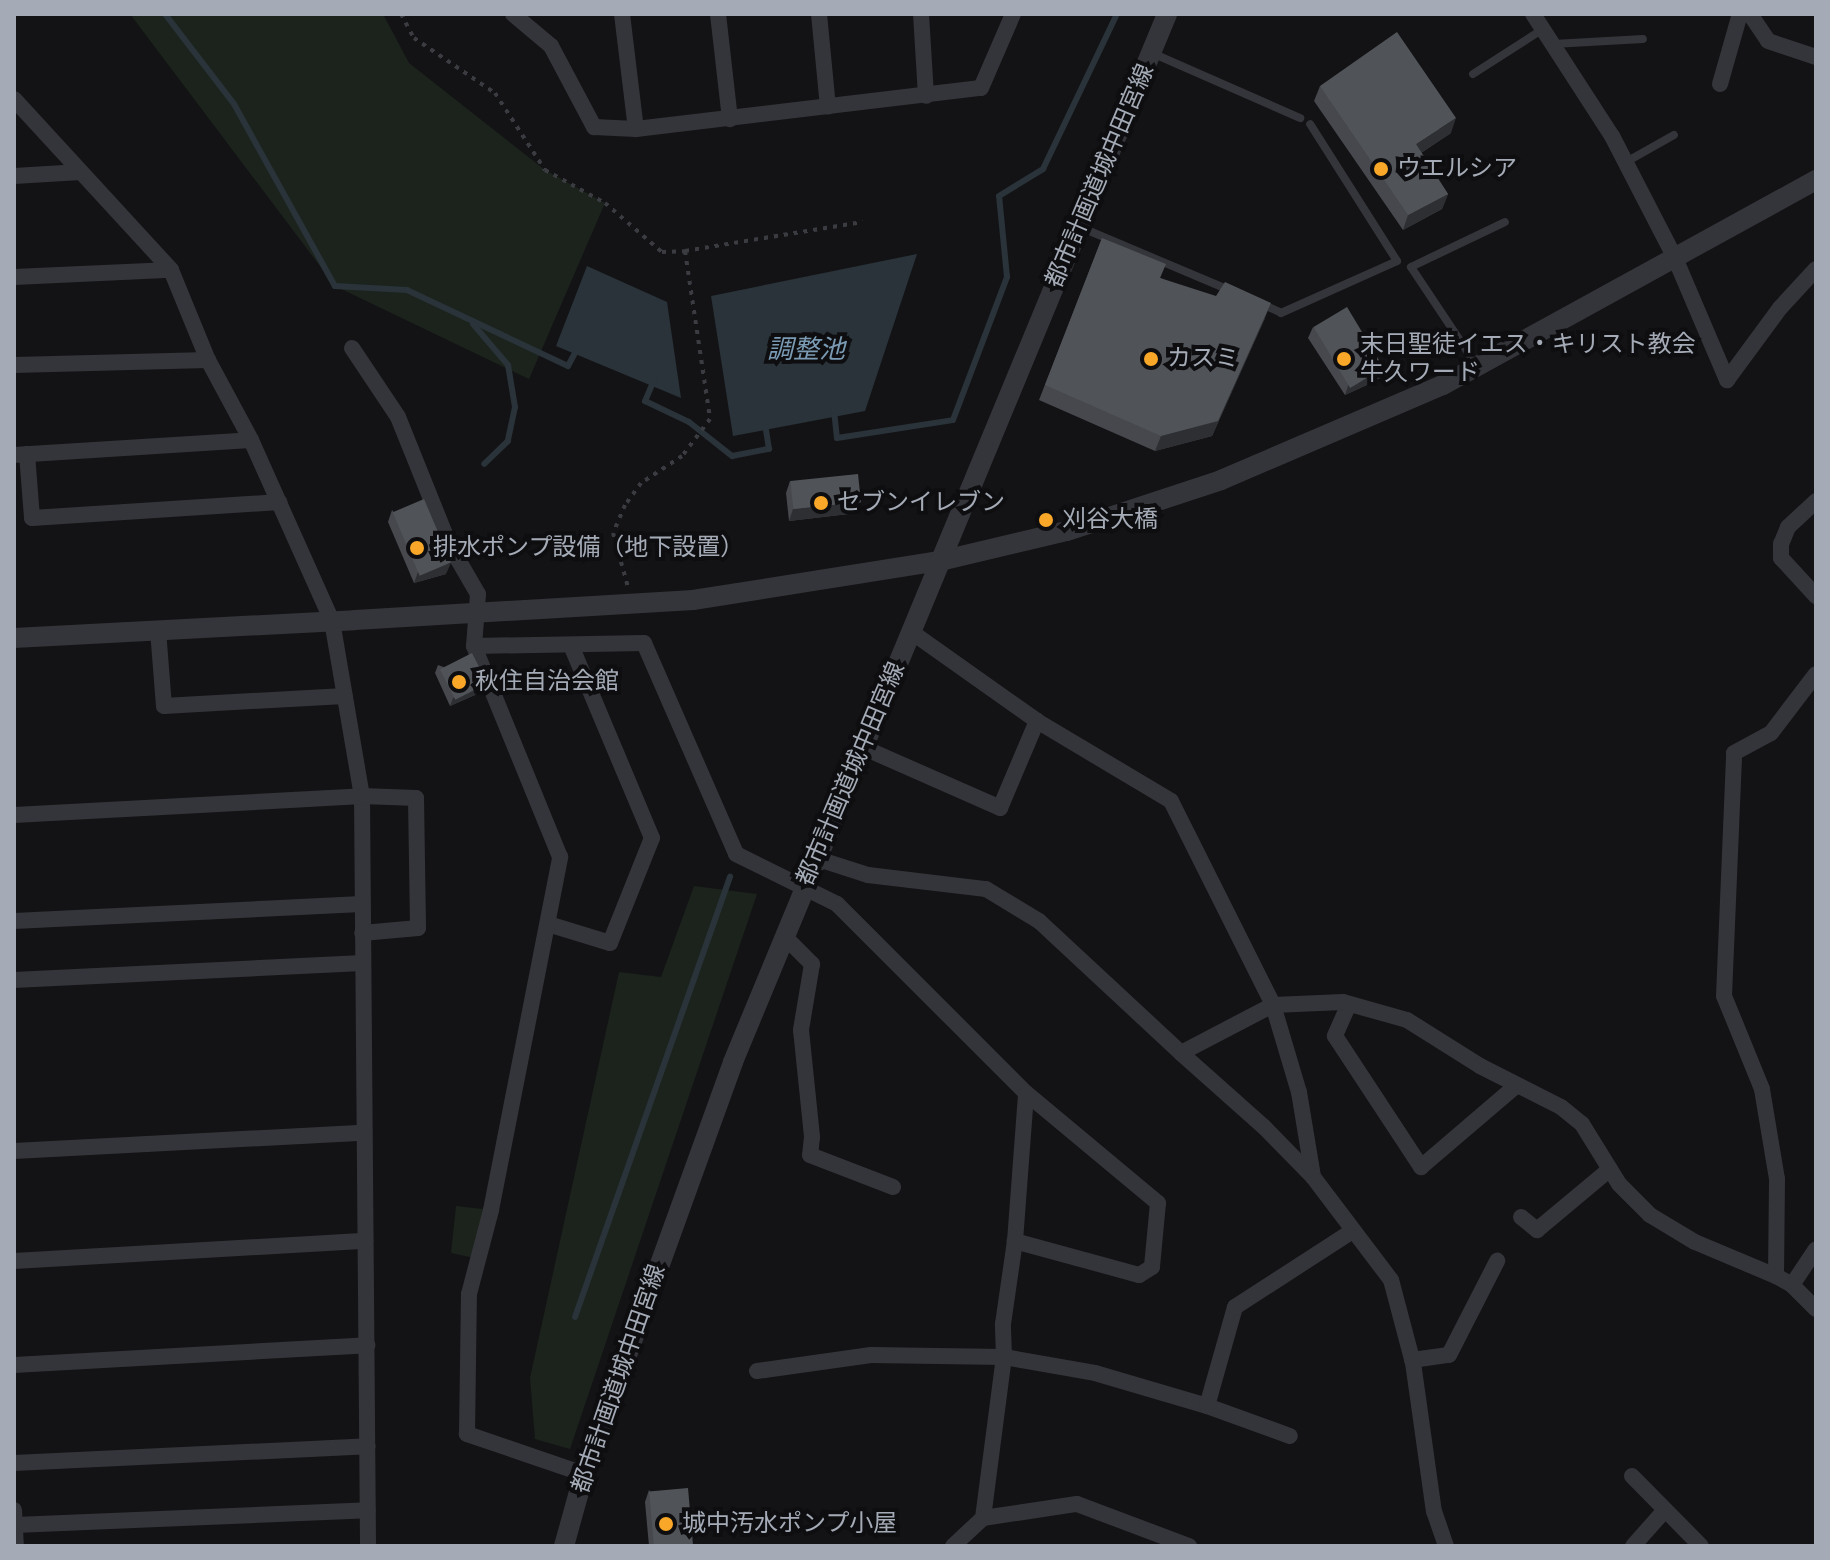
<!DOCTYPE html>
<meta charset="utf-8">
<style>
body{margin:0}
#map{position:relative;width:1830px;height:1560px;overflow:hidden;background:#131315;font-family:Roboto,"Noto Sans JP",sans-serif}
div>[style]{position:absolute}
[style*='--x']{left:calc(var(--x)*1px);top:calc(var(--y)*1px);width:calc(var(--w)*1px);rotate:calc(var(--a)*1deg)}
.green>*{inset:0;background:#1b231c}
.water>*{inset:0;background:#293339}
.stream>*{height:6px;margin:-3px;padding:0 3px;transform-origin:3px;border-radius:3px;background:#293339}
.path>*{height:4px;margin-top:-2px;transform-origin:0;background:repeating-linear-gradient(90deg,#3a3c41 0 4px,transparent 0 10px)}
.service>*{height:8px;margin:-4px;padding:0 4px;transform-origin:4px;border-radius:4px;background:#34353a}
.minor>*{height:16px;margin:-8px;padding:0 8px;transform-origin:8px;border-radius:8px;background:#34353a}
.tertiary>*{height:20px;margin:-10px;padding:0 10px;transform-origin:10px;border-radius:10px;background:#34353a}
.tertiary-bridge>*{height:20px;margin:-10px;padding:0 10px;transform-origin:10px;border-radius:10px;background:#34353a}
.wall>*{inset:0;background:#46484d}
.shaded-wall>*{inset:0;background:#2d2f32}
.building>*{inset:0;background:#505358;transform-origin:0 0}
.dots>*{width:22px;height:22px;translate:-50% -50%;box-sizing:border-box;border:4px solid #0e0e10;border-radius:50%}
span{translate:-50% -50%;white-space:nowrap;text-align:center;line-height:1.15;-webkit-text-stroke:8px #0e0e10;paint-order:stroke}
.poi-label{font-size:24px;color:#a4abb6}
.left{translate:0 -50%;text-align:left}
.street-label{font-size:24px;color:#a4abb6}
.water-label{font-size:26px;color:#7a9bb3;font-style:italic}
.frame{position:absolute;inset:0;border:16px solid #a4abb6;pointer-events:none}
</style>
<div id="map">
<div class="green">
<div style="clip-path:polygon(130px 14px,383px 14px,409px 63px,545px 170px,605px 203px,529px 379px,335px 286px)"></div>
<div style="clip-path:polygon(694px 886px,757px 894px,570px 1449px,535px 1439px,530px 1378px,619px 972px,661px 977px)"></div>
<div style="clip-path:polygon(456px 1206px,491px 1210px,479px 1259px,451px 1253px)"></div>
</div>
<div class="water">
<div style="clip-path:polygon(917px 254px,865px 411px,733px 436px,711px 296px)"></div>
<div style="clip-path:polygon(587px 266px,667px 302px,681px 398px,556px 346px)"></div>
</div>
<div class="stream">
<div style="--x:165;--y:14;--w:113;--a:52.5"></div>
<div style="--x:234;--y:104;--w:208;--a:61"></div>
<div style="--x:335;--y:286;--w:72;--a:3.2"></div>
<div style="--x:407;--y:290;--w:178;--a:25.3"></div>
<div style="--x:568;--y:366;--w:19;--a:-62"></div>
<div style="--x:473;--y:324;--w:54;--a:49.5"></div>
<div style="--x:508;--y:365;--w:43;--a:80.5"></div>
<div style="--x:515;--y:407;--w:35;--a:102"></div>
<div style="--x:508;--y:441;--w:33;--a:136"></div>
<div style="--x:654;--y:380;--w:23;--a:113"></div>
<div style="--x:645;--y:401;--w:49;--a:25.5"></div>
<div style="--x:689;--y:422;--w:55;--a:38.3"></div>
<div style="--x:732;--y:456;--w:38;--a:-11"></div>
<div style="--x:769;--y:449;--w:24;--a:-99"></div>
<div style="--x:834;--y:410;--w:28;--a:84"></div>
<div style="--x:837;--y:438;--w:117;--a:-8.8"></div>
<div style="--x:953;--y:420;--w:153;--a:-69.3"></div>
<div style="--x:1007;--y:277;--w:81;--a:-95.6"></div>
<div style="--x:999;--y:196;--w:52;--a:-31.5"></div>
<div style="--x:1043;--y:169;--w:172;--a:-64.5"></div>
<div style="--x:575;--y:1317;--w:467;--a:-70.6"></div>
</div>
<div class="path">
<div style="--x:401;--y:14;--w:27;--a:62"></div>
<div style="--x:414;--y:38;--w:98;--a:34.2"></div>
<div style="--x:495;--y:93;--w:92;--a:57"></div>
<div style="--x:545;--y:170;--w:68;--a:28.8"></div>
<div style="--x:605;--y:203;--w:75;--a:40.7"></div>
<div style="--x:662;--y:252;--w:23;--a:-2"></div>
<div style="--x:685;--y:251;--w:170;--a:81.5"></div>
<div style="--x:710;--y:419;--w:46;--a:127.1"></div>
<div style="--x:682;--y:456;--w:49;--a:146.6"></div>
<div style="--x:641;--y:483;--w:27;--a:126"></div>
<div style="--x:625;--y:505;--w:30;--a:113"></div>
<div style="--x:613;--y:533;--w:56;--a:74.5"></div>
<div style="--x:685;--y:251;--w:180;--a:-9.3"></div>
</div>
<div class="service">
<div style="--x:1553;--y:44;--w:90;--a:-3.2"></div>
<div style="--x:1152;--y:53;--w:162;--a:23.7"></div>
<div style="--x:1473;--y:74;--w:83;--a:-32.7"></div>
<div style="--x:1626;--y:162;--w:55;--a:-29.4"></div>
<div style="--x:1080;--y:227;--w:162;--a:22.9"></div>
<div style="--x:1260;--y:303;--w:23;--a:25"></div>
<div style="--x:1281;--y:313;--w:127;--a:-24.1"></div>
<div style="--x:1397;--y:261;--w:162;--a:-122.4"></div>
<div style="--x:1477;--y:366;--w:119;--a:-123.7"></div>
<div style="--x:1411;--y:267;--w:104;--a:-25.6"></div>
</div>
<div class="minor">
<div style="--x:513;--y:14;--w:50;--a:40.1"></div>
<div style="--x:551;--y:46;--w:92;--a:62"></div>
<div style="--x:594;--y:127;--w:42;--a:2.7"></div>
<div style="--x:636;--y:129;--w:347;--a:-6.8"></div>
<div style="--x:981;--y:88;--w:81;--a:-66.6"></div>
<div style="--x:622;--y:14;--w:116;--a:83.1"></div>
<div style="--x:718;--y:14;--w:106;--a:83.5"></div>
<div style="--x:819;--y:14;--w:93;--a:84.5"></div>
<div style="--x:921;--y:14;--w:82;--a:86.5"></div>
<div style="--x:1533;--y:14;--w:145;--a:57.1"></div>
<div style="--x:1612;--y:136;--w:137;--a:62.7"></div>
<div style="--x:1675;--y:258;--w:133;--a:66.9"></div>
<div style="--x:1727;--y:380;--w:89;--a:-53.6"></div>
<div style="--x:1780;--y:308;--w:53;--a:-47.3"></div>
<div style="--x:1750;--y:14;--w:32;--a:56"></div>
<div style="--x:1768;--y:41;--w:51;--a:18.4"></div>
<div style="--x:1720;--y:84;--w:73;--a:-74.1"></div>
<div style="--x:14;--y:99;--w:232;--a:47.4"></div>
<div style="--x:171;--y:270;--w:97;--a:67.7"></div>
<div style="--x:208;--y:360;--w:91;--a:61.7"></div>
<div style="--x:251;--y:440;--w:198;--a:65.9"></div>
<div style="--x:332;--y:621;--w:178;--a:80.3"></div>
<div style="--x:362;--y:796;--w:750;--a:89.54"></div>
<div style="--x:14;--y:176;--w:67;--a:-3.4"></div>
<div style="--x:14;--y:277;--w:157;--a:-2.6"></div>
<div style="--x:352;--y:348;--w:83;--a:56.3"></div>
<div style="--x:398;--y:417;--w:137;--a:68.1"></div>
<div style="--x:449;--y:544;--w:58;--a:59.9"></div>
<div style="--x:478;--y:594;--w:52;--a:94.4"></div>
<div style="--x:14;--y:365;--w:194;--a:-1.5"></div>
<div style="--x:27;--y:454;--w:64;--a:85.5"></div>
<div style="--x:32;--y:518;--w:248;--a:-3.7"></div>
<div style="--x:14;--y:455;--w:237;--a:-3.6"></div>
<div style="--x:1816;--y:501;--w:38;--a:137"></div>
<div style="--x:1788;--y:527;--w:18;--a:112"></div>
<div style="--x:1781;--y:544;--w:14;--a:90"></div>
<div style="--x:1781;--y:558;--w:52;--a:47.4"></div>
<div style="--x:158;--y:630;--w:76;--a:85.5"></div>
<div style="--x:164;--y:706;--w:181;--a:-3.2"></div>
<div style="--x:910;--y:631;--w:156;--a:35.3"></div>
<div style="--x:1037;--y:721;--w:156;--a:30.8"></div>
<div style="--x:1171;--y:801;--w:228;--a:63.4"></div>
<div style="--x:1273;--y:1005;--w:91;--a:73.4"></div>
<div style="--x:1299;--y:1092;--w:86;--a:80.6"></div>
<div style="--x:862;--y:747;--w:151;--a:23.8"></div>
<div style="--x:1000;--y:808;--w:95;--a:-67"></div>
<div style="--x:14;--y:815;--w:349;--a:-3.1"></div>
<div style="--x:362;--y:796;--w:54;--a:2.1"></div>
<div style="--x:416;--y:798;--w:130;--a:89.1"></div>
<div style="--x:418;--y:928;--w:56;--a:174.9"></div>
<div style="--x:815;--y:858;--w:56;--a:17.8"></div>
<div style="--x:868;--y:875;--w:119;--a:6.8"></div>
<div style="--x:986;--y:889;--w:62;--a:31.1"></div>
<div style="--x:1039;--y:921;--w:194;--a:42.9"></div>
<div style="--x:14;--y:921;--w:348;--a:-2.8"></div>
<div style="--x:548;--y:924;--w:65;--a:17"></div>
<div style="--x:610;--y:943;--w:113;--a:-68.2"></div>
<div style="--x:652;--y:838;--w:209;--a:-112.8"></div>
<div style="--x:784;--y:936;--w:40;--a:45"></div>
<div style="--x:812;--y:964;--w:67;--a:99.5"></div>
<div style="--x:801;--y:1030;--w:108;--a:84.1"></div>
<div style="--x:812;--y:1137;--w:18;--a:96"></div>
<div style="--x:810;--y:1155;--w:89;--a:21.1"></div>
<div style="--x:14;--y:980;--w:349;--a:-2.8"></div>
<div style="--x:1349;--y:1004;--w:35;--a:114"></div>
<div style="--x:1335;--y:1036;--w:157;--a:56.7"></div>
<div style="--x:1421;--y:1167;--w:126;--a:-40.5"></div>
<div style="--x:14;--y:1151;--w:349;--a:-3"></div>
<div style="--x:1521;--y:1217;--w:21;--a:39"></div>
<div style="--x:1537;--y:1230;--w:95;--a:-39.9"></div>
<div style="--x:14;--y:1261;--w:352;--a:-3.3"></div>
<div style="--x:1776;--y:1276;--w:97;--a:-89.4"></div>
<div style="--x:1777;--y:1179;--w:91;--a:-99.5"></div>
<div style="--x:1762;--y:1089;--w:100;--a:-112.2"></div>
<div style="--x:1724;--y:996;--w:243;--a:-87.6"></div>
<div style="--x:1734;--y:753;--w:42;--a:-28.4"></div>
<div style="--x:1771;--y:733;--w:74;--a:-52.7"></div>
<div style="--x:1792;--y:1285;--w:43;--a:-56.3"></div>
<div style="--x:1412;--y:1360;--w:37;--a:-8"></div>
<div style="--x:1449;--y:1355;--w:106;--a:-62.9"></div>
<div style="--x:14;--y:1365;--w:354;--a:-3.2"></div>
<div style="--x:757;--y:1371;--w:115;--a:-8"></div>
<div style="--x:871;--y:1355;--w:133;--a:0.9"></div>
<div style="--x:1004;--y:1357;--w:92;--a:10"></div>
<div style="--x:1095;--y:1373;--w:117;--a:16.4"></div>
<div style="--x:1207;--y:1406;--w:88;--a:19.9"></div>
<div style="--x:1207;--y:1406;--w:103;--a:-74.2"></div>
<div style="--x:1235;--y:1307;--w:138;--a:-32.9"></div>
<div style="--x:14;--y:1463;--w:354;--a:-2.7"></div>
<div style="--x:584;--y:1474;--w:124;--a:-161.1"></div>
<div style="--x:467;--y:1434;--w:140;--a:-89.2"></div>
<div style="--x:469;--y:1294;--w:87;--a:-75.3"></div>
<div style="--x:491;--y:1210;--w:360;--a:-78.9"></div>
<div style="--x:560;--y:857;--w:228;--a:-112.2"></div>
<div style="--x:474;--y:646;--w:170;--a:-1"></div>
<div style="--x:644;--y:643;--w:230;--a:66.4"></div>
<div style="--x:736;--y:854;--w:113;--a:26.3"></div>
<div style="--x:837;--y:904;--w:267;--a:45"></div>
<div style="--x:1026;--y:1093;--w:172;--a:39.8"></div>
<div style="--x:1158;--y:1203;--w:64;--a:95.4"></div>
<div style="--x:1152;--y:1267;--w:15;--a:148"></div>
<div style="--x:1139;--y:1275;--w:129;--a:-164.7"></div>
<div style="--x:1632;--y:1476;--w:98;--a:45.4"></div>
<div style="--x:14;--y:1510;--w:36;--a:87"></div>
<div style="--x:983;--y:1518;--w:162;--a:-82.6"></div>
<div style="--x:1004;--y:1357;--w:33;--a:-92"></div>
<div style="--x:1003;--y:1324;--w:84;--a:-81.8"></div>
<div style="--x:1015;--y:1241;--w:148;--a:-85.7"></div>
<div style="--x:15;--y:1525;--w:353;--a:-2.4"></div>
<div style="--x:953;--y:1546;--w:41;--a:-43"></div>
<div style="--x:983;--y:1518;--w:95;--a:-8.5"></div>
<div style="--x:1077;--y:1504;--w:120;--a:20.6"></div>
<div style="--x:1446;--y:1546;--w:36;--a:-109"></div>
<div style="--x:1434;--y:1512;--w:150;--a:-98"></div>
<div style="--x:1413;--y:1363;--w:86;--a:-104.8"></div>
<div style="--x:1391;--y:1280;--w:129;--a:-127.1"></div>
<div style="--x:1313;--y:1177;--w:70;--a:-134.4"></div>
<div style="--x:1264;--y:1127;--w:111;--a:-138.3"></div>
<div style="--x:1181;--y:1053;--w:104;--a:-27.6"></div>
<div style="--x:1273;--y:1005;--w:70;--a:-2.5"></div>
<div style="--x:1343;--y:1002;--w:66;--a:15.7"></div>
<div style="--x:1407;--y:1020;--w:86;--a:32.2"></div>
<div style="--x:1480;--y:1066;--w:91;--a:26.8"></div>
<div style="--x:1561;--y:1107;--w:27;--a:39"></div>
<div style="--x:1582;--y:1124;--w:70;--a:58.3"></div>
<div style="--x:1619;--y:1184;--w:44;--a:45"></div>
<div style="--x:1650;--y:1215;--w:52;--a:31"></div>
<div style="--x:1695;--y:1242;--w:88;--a:22.8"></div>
<div style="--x:1776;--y:1276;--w:18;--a:29"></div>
<div style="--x:1792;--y:1285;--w:34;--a:45"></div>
<div style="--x:1633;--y:1546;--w:48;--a:-48.4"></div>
</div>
<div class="tertiary">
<div style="--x:693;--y:600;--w:250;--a:-9"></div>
<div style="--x:940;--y:561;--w:130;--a:-13.3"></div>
<div style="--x:1067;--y:531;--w:162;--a:-18.3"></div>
<div style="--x:1221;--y:480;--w:241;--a:-23.2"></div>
<div style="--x:1443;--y:385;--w:426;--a:-28.8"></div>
<div style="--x:14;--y:638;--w:341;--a:-3"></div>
<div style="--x:564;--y:1546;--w:75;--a:-74.5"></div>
<div style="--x:584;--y:1474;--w:438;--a:-70.1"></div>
<div style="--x:733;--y:1062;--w:1134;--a:-67.5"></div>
</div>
<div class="tertiary-bridge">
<div style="--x:355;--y:620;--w:339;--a:-3.4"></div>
</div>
<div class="wall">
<div style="clip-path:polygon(1320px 86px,1451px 133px,1421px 153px,1448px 194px,1442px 209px,1403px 230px,1314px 101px)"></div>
<div style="clip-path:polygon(1102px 238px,1160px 278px,1265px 318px,1212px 436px,1155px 451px,1039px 400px)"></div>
<div style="clip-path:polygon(1313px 327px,1380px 379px,1345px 395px,1308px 338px)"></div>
<div style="clip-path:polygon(790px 481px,861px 502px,857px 513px,789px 521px,786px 493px)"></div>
<div style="clip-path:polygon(392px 510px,446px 574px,414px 583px,388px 522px)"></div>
<div style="clip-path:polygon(438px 665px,487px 683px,484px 691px,450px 706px,435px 673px)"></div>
<div style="clip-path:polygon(649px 1490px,693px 1546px,649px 1546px,645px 1502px)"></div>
</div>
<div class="shaded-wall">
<div style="clip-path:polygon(1456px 118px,1451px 133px,1410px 160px,1416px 144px)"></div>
<div style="clip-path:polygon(1448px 194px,1442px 209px,1403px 230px,1408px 215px)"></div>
<div style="clip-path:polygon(1271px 303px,1265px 318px,1212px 436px,1155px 451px,1161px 436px)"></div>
<div style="clip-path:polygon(1384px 368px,1380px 379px,1345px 395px,1349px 383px)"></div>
<div style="clip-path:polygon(861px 502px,857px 513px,789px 521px,793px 509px)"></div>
<div style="clip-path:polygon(451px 563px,446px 574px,414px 583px,418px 572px)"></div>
<div style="clip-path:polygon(487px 683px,484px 691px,450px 706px,453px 698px)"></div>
</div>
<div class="building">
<div style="clip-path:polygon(1397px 32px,1456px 118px,1416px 144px,1448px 194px,1408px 215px,1320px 86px)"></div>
<div style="clip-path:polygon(1102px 238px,1166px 264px,1160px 278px,1216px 296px,1225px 282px,1271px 303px,1218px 421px,1161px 436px,1045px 385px)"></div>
<div style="left:1347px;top:307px;width:71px;height:39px;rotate:59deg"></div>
<div style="left:858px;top:474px;width:28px;height:68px;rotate:84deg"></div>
<div style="left:424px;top:499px;width:69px;height:34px;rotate:67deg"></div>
<div style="left:472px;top:653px;width:34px;height:36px;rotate:63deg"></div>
<div style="left:688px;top:1488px;width:58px;height:39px;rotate:85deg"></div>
</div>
<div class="dots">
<div style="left:1381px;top:169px;background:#f8a728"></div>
<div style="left:1151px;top:359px;background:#f8a728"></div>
<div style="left:1344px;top:359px;background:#f8a728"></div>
<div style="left:821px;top:503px;background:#f8a728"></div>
<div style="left:1046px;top:520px;background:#f8a728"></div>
<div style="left:417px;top:548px;background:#f8a728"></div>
<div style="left:459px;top:682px;background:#f8a728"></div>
<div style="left:666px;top:1524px;background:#f8a728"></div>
</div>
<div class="poi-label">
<span class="left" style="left:1397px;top:169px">ウエルシア</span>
<span class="left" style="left:1360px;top:359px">末日聖徒イエス・キリスト教会<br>牛久ワード</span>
<span class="left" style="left:1167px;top:359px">カスミ</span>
<span class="left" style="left:837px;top:503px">セブンイレブン</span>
<span class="left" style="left:1062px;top:520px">刈谷大橋</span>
<span class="left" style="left:433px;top:548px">排水ポンプ設備（地下設置）</span>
<span class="left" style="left:475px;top:682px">秋住自治会館</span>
<span class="left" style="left:682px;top:1524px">城中汚水ポンプ小屋</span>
</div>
<div class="street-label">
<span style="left:1100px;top:176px;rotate:-67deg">都市計画道城中田宮線</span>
<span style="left:851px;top:774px;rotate:-67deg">都市計画道城中田宮線</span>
<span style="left:619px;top:1379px;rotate:-71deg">都市計画道城中田宮線</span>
</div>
<div class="water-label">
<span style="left:806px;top:350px">調整池</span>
</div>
<div class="frame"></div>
</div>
